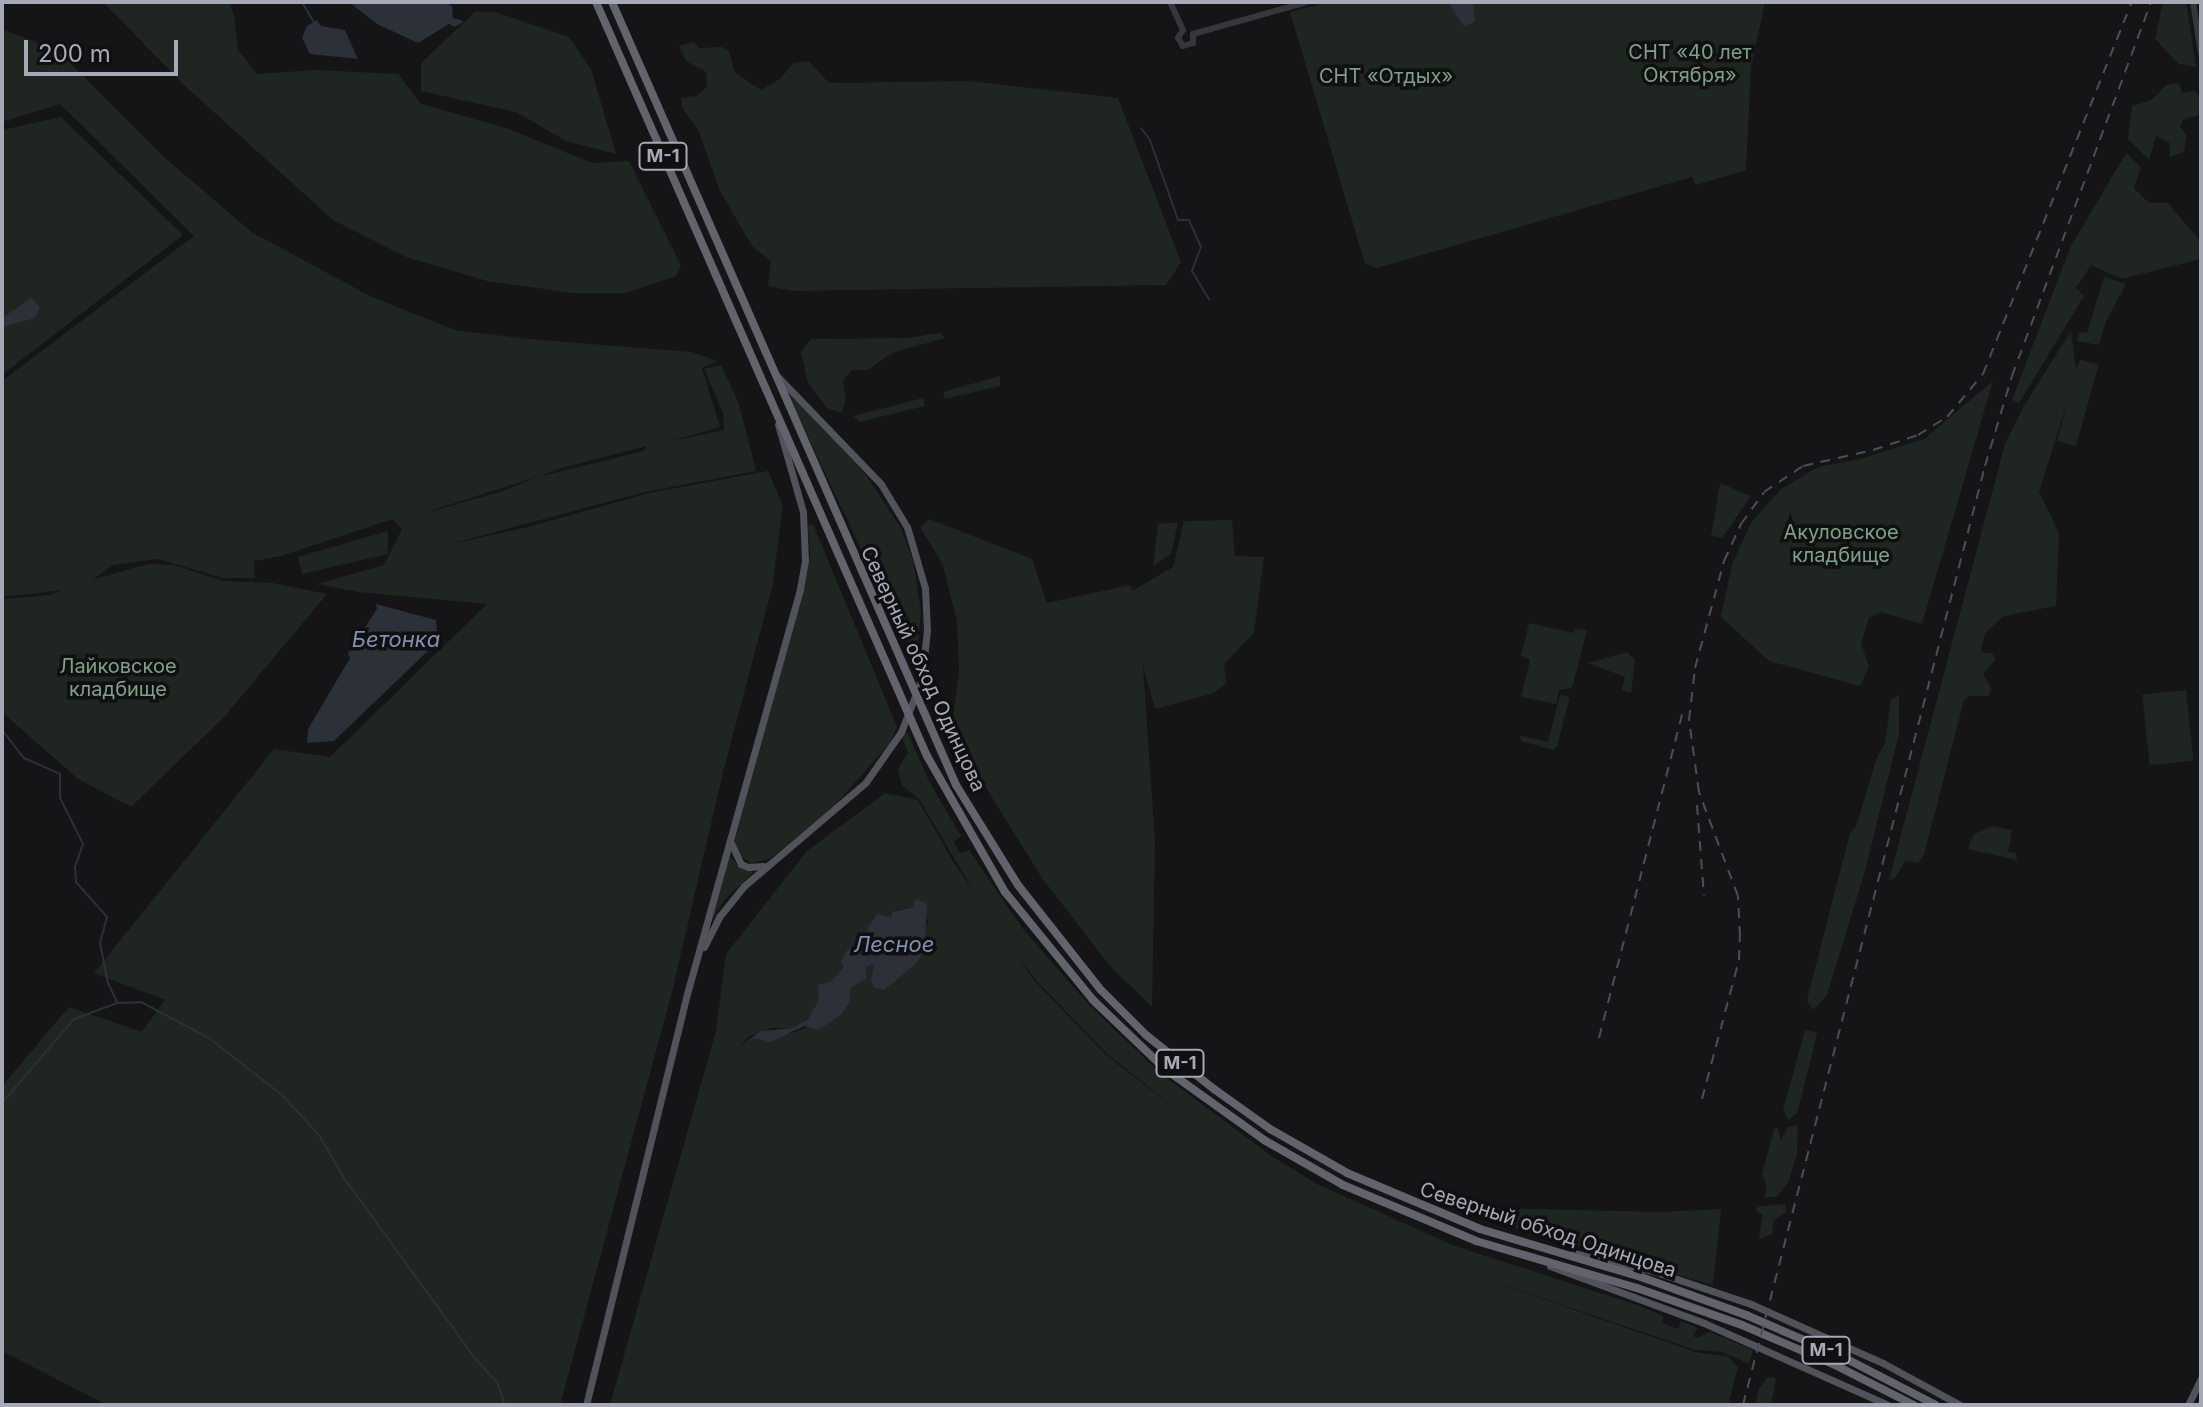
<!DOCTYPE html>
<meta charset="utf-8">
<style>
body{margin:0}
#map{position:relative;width:2203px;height:1407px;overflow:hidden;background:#151416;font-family:Inter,sans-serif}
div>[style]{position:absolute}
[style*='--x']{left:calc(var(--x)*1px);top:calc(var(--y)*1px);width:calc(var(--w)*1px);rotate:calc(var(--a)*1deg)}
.green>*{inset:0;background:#1f2621;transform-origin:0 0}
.water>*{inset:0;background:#2b3039}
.stream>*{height:2px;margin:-1px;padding:0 1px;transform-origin:1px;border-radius:1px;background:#2b3039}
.minor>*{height:6px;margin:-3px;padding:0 3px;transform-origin:3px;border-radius:3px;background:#36363b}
.major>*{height:7px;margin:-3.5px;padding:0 3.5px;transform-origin:3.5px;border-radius:3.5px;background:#52525a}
.highway>*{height:8px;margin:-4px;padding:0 4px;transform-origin:4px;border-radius:4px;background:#62636c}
.rail>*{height:2px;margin-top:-1px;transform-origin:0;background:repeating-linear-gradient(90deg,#4d4d54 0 10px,transparent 0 18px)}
span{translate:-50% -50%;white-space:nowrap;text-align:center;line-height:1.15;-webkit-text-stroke:7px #100f11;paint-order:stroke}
.shield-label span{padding:2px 6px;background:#100f11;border:2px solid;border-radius:6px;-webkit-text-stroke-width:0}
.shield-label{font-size:18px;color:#a7a9b6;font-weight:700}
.park-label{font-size:20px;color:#7fa087}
.street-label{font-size:20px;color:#a7a9b6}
.water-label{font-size:22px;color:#8090af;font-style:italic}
.frame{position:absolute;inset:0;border:4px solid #a7a9b6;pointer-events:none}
.scale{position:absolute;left:24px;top:40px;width:154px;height:36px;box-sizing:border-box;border:4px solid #a7a9b6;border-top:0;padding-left:10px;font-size:24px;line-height:28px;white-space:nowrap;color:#a7a9b6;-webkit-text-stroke:6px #100f11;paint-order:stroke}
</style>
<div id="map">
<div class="green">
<div style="clip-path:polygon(103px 2px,229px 2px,234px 15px,238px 50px,257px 74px,315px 70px,398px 74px,421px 104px,506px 128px,592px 163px,629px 161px,681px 265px,676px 276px,626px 293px,573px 293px,487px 281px,406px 257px,333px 220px,184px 85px)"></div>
<div style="clip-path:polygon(1329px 2px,1765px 2px,1751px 67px,1746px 170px,1696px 185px,1692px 177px,1377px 268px,1365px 264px,1290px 12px)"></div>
<div style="clip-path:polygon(2163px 2px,2186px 2px,2196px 67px,2179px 64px,2155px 39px)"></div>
<div style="clip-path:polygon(475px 12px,495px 12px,569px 37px,591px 69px,616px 154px,566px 141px,516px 112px,421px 91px,421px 63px)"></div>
<div style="clip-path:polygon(evenodd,2px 29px,58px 51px,165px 158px,253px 233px,372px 297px,455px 330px,529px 339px,691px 352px,718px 361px,702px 368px,720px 427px,671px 441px,724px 430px,723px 413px,704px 369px,721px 365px,739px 404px,756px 471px,645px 492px,450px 544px,524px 528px,649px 493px,768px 471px,783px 506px,772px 588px,723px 772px,672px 992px,560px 1405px,107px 1405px,2px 1351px,2px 1086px,69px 1007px,142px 1032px,165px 1000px,94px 973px,274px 749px,330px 757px,487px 604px,358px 592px,317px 584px,384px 565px,402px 529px,393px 519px,281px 556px,254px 561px,255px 578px,223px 578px,158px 559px,113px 565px,92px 580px,147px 564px,174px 565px,223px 581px,273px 583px,327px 594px,224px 717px,131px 807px,78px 779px,2px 712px,2px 599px,50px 595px,64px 590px,2px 597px,2px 381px,194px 236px,60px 104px,2px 122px,2px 29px,647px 446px,644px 451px,537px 477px,565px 467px,647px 446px,2px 29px,536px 477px,503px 491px,429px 512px,430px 511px,536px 477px)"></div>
<div style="clip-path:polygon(694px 42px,699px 48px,722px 47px,729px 51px,735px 73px,761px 90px,781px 78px,793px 63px,809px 61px,829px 83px,969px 81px,1118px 98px,1181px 262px,1166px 285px,792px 291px,768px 286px,771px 261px,752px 246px,720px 191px,699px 132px,682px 107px,681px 98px,696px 96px,707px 87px,706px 72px,686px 61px,679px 46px)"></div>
<div style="clip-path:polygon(2173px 83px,2180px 84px,2182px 93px,2195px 91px,2200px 98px,2201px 115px,2183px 119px,2180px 127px,2187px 136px,2184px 152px,2170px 157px,2169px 142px,2156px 136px,2149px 160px,2128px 139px,2132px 106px,2152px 100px,2166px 85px)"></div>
<div style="clip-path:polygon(61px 117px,183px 235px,2px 375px,2px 130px)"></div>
<div style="clip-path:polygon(2126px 153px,2141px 167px,2134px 188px,2149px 203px,2168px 203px,2201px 242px,2201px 259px,2122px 279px,2091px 265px,2076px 288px,2084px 296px,2019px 403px,2012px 400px,2070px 248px)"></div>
<div style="clip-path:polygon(2104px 277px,2126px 284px,2106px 321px,2099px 345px,2077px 341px,2079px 332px,2087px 333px)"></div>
<div style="clip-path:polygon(2071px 331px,2076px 369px,2080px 360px,2099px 364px,2076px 446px,2057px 441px,2068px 400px,2039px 492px,2059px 533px,2056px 606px,2004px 616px,1985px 633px,1981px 652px,1993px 654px,1995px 660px,1983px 674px,1992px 690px,1988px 696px,1969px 696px,1964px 700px,1924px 855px,1918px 863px,1905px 861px,1895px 878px,1889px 880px,2005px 444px,2024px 406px)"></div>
<div style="clip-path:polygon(940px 333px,945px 338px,892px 353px,868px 370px,852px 370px,843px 381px,846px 398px,842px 413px,827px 408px,808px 383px,801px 352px,811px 339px,907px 338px)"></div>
<div style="clip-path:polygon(1000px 376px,1000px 386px,945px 399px,943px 392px)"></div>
<div style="clip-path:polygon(1993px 381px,1922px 624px,1881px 612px,1869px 618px,1861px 643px,1869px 667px,1860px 686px,1769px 661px,1721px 617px,1732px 564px,1751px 523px,1781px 489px,1818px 467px,1860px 459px,1924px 439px)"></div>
<div style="clip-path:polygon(783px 384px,865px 474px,901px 528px,913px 560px,921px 611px,916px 665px)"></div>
<div style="clip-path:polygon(923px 398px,925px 406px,860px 422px,853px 416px)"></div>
<div style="clip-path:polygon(1720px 483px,1751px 496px,1722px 538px,1711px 536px)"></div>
<div style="clip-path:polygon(929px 519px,1032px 559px,1047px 603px,1130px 585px,1132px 591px,1173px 567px,1184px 521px,1232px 520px,1235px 556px,1264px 557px,1254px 633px,1224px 664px,1226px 683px,1214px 693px,1155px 709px,1143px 666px,1155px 842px,1152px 1007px,1110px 966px,1042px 878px,985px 786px,953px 718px,959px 671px,957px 621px,943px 565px,920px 527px)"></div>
<div style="clip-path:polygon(1178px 522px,1171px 554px,1153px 566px,1158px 524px)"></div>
<div style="clip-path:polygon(813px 524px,897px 727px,890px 743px,836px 804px,771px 858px,751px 864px,736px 852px,734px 840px,804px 588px,810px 555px,808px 525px)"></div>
<div style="clip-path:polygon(388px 531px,388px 554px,302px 574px,298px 557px)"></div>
<div style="clip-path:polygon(1529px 623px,1574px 633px,1575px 629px,1587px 630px,1572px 688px,1559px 690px,1556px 704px,1521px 697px,1530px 660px,1521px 656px)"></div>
<div style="clip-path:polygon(1627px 652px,1635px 661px,1631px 693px,1622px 690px,1625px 677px,1588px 663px)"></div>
<div style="left:2186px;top:690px;width:71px;height:44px;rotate:84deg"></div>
<div style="clip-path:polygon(1560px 695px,1570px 697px,1557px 747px,1553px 750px,1521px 741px,1520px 736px,1548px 742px)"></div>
<div style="clip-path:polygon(1899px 695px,1899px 734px,1865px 871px,1827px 995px,1813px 1010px,1807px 1000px,1850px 833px,1856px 827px,1876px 760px,1885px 743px,1891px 700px)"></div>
<div style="clip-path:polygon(evenodd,907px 731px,928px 779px,961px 836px,954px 842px,960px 853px,969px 850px,1023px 929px,1091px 1007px,1160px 1073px,1270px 1155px,1317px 1184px,1455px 1246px,1637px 1305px,1663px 1316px,1662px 1323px,1678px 1329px,1681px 1321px,1698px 1328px,1693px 1336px,1697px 1338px,1710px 1332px,1753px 1350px,1749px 1364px,1722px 1352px,1695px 1350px,1453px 1268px,1696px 1352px,1729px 1357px,1738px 1367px,1728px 1405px,610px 1405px,716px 1031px,726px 954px,807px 851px,885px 793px,918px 800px,955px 865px,973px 890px,919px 799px,902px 785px,898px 769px,908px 752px,902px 738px,907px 731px,913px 907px,928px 920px,918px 962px,902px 973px,875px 973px,874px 964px,866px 967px,864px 975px,851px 987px,850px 1002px,842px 1014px,792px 1033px,754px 1038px,736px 1049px,750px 1036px,771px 1028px,793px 1028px,808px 1019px,819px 1001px,822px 984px,830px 982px,845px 967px,852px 948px,856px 950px,864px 944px,876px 917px,891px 918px,897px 910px,913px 907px,907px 731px,1017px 955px,1034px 978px,1107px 1054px,1195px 1124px,1106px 1055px,1033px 979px,1017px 955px)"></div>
<div style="clip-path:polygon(1991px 826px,2012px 830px,2008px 852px,2016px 853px,2017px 860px,1968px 849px,1973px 835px)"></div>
<div style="clip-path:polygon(729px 855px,738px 866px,754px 872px,725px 899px,708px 926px)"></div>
<div style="clip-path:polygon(1805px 1030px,1817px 1032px,1814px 1047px,1797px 1113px,1788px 1120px,1783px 1110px)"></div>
<div style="clip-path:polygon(1798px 1125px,1797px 1154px,1788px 1183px,1777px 1196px,1764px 1198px,1767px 1186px,1762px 1175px,1774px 1129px,1778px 1128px,1781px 1140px,1788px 1127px)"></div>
<div style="clip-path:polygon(1785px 1204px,1786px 1212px,1774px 1221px,1772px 1234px,1761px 1239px,1759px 1236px,1763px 1215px,1756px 1211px,1757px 1207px)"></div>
<div style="clip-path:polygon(1494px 1208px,1662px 1212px,1721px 1209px,1713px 1285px,1485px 1219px)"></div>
<div style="clip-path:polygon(1768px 1377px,1776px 1378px,1771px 1405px,1755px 1405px,1759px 1388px)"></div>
</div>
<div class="water">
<div style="clip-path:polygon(349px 2px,445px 2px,452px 6px,453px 18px,464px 21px,455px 27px,449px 24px,418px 43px,377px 24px)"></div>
<div style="clip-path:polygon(1448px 2px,1473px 2px,1475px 22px,1464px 26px)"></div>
<div style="clip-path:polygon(317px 20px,321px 26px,345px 30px,358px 59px,310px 54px,302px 38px,307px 26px)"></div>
<div style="clip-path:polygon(31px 298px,40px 307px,35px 318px,2px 327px,2px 318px)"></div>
<div style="clip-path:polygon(376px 604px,436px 620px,437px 635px,432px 647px,334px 741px,307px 743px,308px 729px,350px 658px,348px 653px,377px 609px)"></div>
<div style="clip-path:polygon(916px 899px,927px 904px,925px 943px,918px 962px,884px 990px,874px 987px,871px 981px,874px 964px,866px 967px,866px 979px,851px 987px,850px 1002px,842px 1014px,818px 1030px,804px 1026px,771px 1042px,754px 1038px,736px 1049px,761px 1031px,793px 1028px,808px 1019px,819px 1000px,818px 985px,830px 982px,844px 967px,841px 962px,849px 947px,856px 950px,864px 944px,862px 939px,869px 934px,867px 929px,877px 914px,891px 917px,892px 912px,913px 907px)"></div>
</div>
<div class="stream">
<div style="--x:302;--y:2;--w:22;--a:60"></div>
<div style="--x:1141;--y:128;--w:15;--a:53"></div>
<div style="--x:1150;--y:140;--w:85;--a:70.7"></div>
<div style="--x:1178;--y:220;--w:11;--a:0"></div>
<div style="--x:1189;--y:220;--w:30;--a:66"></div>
<div style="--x:1201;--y:247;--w:26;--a:111"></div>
<div style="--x:1192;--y:271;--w:33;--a:59"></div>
<div style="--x:2;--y:730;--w:36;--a:52"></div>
<div style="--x:24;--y:758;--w:39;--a:24"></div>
<div style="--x:60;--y:774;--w:24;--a:90"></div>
<div style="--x:60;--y:798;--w:51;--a:63.4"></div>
<div style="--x:83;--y:844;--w:24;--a:109"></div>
<div style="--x:75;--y:867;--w:15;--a:86"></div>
<div style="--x:76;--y:882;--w:47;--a:48.5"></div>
<div style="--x:107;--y:917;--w:27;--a:105"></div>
<div style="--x:100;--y:943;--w:41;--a:78.7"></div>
<div style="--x:108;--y:983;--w:21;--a:65"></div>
<div style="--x:2;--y:1103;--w:111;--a:-49.4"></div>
<div style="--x:74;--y:1019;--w:46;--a:-20.4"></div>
<div style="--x:117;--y:1003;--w:24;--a:-2"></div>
<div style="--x:141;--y:1002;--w:77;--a:27.9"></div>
<div style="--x:209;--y:1038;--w:93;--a:38"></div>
<div style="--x:282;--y:1095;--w:54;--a:47.2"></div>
<div style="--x:319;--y:1135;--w:50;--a:59.8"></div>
<div style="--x:344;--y:1178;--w:221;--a:54"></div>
<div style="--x:474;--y:1357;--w:36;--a:48"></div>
<div style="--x:498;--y:1384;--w:22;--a:72"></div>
</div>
<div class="minor">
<div style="--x:1170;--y:2;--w:31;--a:65"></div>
<div style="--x:2193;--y:2;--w:52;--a:81.1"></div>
<div style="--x:1183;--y:30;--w:9;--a:122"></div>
<div style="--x:1178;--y:38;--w:9;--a:58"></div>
<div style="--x:1183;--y:46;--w:10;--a:-17"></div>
<div style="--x:1193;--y:43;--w:9;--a:-90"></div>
<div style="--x:1193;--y:34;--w:118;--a:-15.7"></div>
</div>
<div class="major">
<div style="--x:731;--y:843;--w:23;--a:65"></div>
<div style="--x:741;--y:864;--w:8;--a:23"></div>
<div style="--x:748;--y:867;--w:15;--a:-4"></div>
<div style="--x:704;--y:947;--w:34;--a:-63"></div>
<div style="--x:719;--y:917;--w:40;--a:-51"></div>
<div style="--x:744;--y:886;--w:160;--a:-40.4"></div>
<div style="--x:866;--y:782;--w:61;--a:-55"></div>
<div style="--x:901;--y:732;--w:58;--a:-68.7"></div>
<div style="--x:922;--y:678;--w:48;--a:-84.1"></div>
<div style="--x:927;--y:630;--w:42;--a:-92.7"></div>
<div style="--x:925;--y:588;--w:64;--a:-106.4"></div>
<div style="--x:907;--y:527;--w:50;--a:-121.2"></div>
<div style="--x:881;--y:484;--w:150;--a:-133.9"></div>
<div style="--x:1573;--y:1253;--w:82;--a:12.7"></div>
<div style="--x:1653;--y:1271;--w:103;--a:18.6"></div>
<div style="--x:1751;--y:1304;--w:145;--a:24.1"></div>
<div style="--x:1883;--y:1363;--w:88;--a:28.6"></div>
<div style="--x:1550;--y:1266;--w:164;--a:20.3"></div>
<div style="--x:1704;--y:1323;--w:201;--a:24"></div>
<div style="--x:586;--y:1405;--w:423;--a:-76.2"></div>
<div style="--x:687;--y:994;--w:420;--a:-74.4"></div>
<div style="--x:800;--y:589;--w:29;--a:-80"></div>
<div style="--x:805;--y:560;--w:48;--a:-92.4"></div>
<div style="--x:803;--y:512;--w:91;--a:-105.9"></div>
<div style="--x:2188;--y:1405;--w:30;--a:-64"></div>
<div style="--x:2200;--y:1405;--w:2;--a:-63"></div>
</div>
<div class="highway">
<div style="--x:596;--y:2;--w:823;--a:66.3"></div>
<div style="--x:927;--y:756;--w:157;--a:60.2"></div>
<div style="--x:1005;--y:892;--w:139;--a:50.8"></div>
<div style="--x:1093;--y:1000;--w:100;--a:43.8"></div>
<div style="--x:1165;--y:1069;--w:122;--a:35.6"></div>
<div style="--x:1264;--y:1140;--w:91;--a:29.7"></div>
<div style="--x:1343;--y:1185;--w:144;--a:22.8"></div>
<div style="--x:1476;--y:1241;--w:168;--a:16.3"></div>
<div style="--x:1637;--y:1288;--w:111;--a:19.4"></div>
<div style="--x:1742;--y:1325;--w:101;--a:23.3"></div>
<div style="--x:1835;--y:1365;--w:89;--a:26.9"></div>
<div style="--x:612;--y:2;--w:855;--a:66.28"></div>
<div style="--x:956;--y:785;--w:118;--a:58.2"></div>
<div style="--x:1018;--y:885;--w:134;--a:51.7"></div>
<div style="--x:1101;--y:990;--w:64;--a:45"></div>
<div style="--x:1146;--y:1035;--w:87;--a:38.5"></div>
<div style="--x:1214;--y:1089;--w:69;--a:35.5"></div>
<div style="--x:1270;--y:1129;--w:89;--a:29.7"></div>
<div style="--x:1347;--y:1173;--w:144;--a:22.8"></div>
<div style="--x:1480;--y:1229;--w:168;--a:16.6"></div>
<div style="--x:1641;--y:1277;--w:112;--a:19.9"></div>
<div style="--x:1746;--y:1315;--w:101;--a:23.3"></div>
<div style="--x:1839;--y:1355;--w:109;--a:27.3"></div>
</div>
<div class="rail">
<div style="--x:1697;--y:805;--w:91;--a:85.6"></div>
<div style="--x:1599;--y:1038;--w:339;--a:-75.6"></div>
<div style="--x:1702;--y:1099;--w:144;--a:-75.1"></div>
<div style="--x:1739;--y:960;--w:24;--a:-88"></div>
<div style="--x:1740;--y:936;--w:40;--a:-92.9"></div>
<div style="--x:1738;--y:896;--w:111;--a:-110.6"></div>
<div style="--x:1699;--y:792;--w:73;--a:-97.9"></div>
<div style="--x:1689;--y:720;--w:52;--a:-83.4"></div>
<div style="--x:1695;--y:668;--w:111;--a:-74.8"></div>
<div style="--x:1724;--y:561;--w:41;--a:-65.3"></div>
<div style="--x:1741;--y:524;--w:39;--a:-54"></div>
<div style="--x:1764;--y:492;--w:47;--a:-33.7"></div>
<div style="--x:1803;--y:466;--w:72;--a:-12.9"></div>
<div style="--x:1873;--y:450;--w:47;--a:-18.4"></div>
<div style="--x:1918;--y:435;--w:34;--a:-32"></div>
<div style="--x:1947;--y:417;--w:56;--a:-50.1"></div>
<div style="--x:1983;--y:374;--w:401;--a:-68.2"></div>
<div style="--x:1743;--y:1405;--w:970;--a:-75.55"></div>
<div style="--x:1985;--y:466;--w:94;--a:-73.3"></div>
<div style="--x:2012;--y:376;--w:399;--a:-69.6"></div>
</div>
<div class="shield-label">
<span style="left:663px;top:156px">М-1</span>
<span style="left:1180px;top:1063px">М-1</span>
<span style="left:1826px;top:1350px">М-1</span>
</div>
<div class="park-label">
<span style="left:1690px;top:64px">СНТ «40 лет<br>Октября»</span>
<span style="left:1386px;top:76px">СНТ «Отдых»</span>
<span style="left:1841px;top:544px">Акуловское<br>кладбище</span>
<span style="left:118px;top:678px">Лайковское<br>кладбище</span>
</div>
<div class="street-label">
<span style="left:923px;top:669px;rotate:65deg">Северный обход Одинцова</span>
<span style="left:1548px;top:1230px;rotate:18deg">Северный обход Одинцова</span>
</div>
<div class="water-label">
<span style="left:396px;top:640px">Бетонка</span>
<span style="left:894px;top:945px">Лесное</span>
</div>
<div class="frame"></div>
<div class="scale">200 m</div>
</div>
